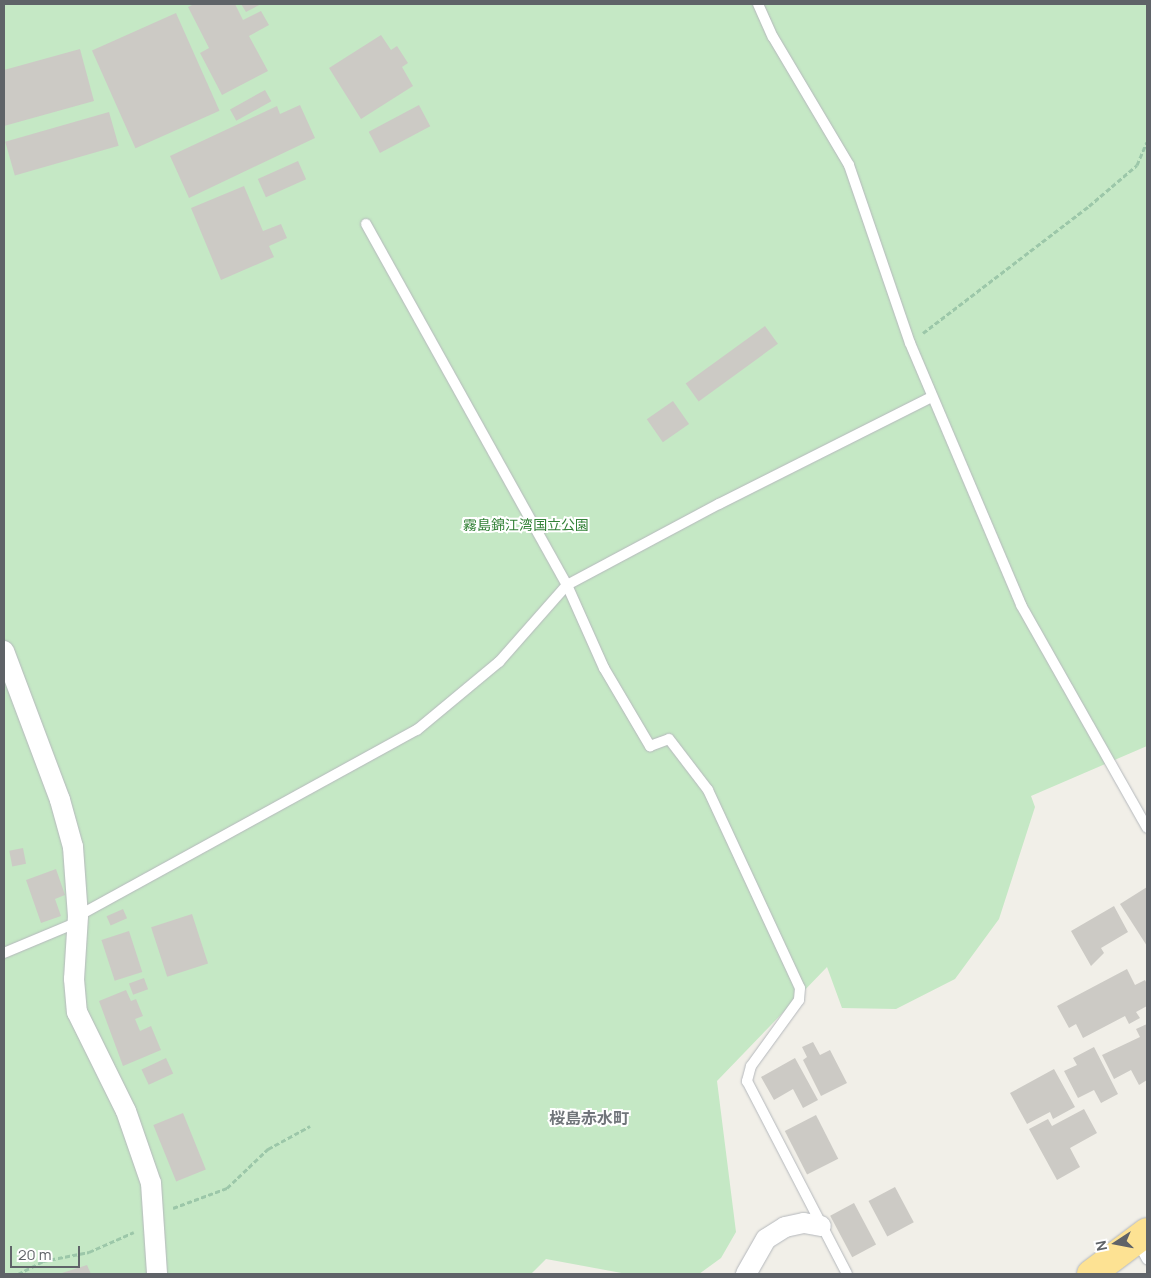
<!DOCTYPE html>
<meta charset="utf-8">
<style>
body{margin:0}
#map{position:relative;width:1151px;height:1278px;overflow:hidden;background:#f1efe8;font-family:Manrope,"Noto Sans JP",sans-serif}
div>[style]{position:absolute}
[style*='--x']{left:calc(var(--x)*1px);top:calc(var(--y)*1px);width:calc(var(--w)*1px);rotate:calc(var(--a)*1deg)}
.green>*{inset:0;background:#c5e8c5}
.building>*{inset:0;background:#cccac5;transform-origin:0 0}
.path>*{height:3px;margin-top:-1.5px;transform-origin:0;background:repeating-linear-gradient(90deg,#9cc7a9 0 5px,transparent 0 7.5px)}
.roads{filter:drop-shadow(0 0 1px #b5b8bc) drop-shadow(0 0 1px #b5b8bc)}
.lane>*{height:10px;margin:-5px;padding:0 5px;transform-origin:5px;border-radius:5px;background:#fff}
.street>*{height:20px;margin:-10px;padding:0 10px;transform-origin:10px;border-radius:10px;background:#fff}
.highway>*{height:28px;margin:-14px;padding:0 14px;transform-origin:14px;border-radius:14px;background:#fde293}
span{translate:-50% -50%;white-space:nowrap;text-align:center;line-height:1.15;-webkit-text-stroke:4px #fff;paint-order:stroke}
.park-label{font-size:14px;color:#348238}
.quarter-label{font-size:16px;color:#70757a;font-weight:700}
.frame{position:absolute;inset:0;border:5px solid #5f6368;pointer-events:none}
.north{position:absolute;left:1091px;top:1218px;width:50px;height:50px;-webkit-text-stroke:4px #fff;paint-order:stroke;rotate:259deg;font-size:14px;font-weight:700;line-height:20px;text-align:center;color:#5f6368}
.north::after{content:'';display:block;margin:auto;width:18px;height:22px;background:#5f6368;clip-path:polygon(50% 0,100% 100%,50% 72%,0 100%)}
.scale{position:absolute;left:10px;top:1246px;width:70px;height:22px;box-sizing:border-box;border:2px solid #5f6368;border-top:0;padding-left:6px;font-size:15px;line-height:18px;white-space:nowrap;color:#5f6368;-webkit-text-stroke:4px #fff;paint-order:stroke}
</style>
<div id="map">
<div class="green">
<div style="clip-path:polygon(4px 4px,1147px 4px,1147px 746px,1031px 796px,1035px 807px,999px 919px,955px 979px,896px 1009px,842px 1008px,827px 967px,717px 1081px,736px 1232px,721px 1258px,699px 1274px,627px 1274px,546px 1259px,531px 1274px,4px 1274px)"></div>
</div>
<div class="building">
<div style="clip-path:polygon(194px 4px,235px 4px,243px 20px,261px 11px,269px 25px,249px 36px,268px 71px,222px 95px,200px 53px,209px 48px,188px 7px)"></div>
<div style="clip-path:polygon(241px 4px,261px 4px,246px 12px)"></div>
<div style="left:176px;top:13px;width:107px;height:92px;rotate:66deg"></div>
<div style="clip-path:polygon(381px 35px,391px 50px,397px 46px,408px 63px,402px 67px,413px 86px,361px 119px,329px 68px)"></div>
<div style="clip-path:polygon(80px 49px,94px 101px,4px 126px,4px 70px)"></div>
<div style="left:265px;top:90px;width:13px;height:40px;rotate:61deg"></div>
<div style="clip-path:polygon(300px 105px,315px 138px,189px 198px,170px 156px,277px 106px,280px 114px)"></div>
<div style="left:419px;top:105px;width:24px;height:57px;rotate:62deg"></div>
<div style="left:109px;top:112px;width:35px;height:108px;rotate:74deg"></div>
<div style="left:298px;top:161px;width:20px;height:44px;rotate:66deg"></div>
<div style="clip-path:polygon(244px 186px,263px 231px,281px 224px,287px 238px,269px 246px,274px 257px,221px 280px,191px 208px)"></div>
<div style="left:765px;top:326px;width:22px;height:98px;rotate:54deg"></div>
<div style="left:673px;top:401px;width:28px;height:32px;rotate:55deg"></div>
<div style="left:23px;top:848px;width:16px;height:14px;rotate:79deg"></div>
<div style="clip-path:polygon(56px 869px,65px 895px,55px 899px,61px 916px,41px 923px,26px 880px)"></div>
<div style="clip-path:polygon(1147px 887px,1147px 946px,1120px 904px)"></div>
<div style="clip-path:polygon(1114px 906px,1128px 932px,1101px 948px,1104px 953px,1091px 966px,1071px 931px)"></div>
<div style="left:123px;top:909px;width:10px;height:18px;rotate:66deg"></div>
<div style="left:192px;top:914px;width:52px;height:43px;rotate:72deg"></div>
<div style="left:129px;top:931px;width:43px;height:29px;rotate:72deg"></div>
<div style="clip-path:polygon(1127px 969px,1135px 985px,1145px 980px,1147px 984px,1147px 1006px,1136px 1012px,1140px 1018px,1129px 1024px,1125px 1016px,1083px 1038px,1076px 1024px,1069px 1028px,1057px 1006px)"></div>
<div style="left:144px;top:978px;width:12px;height:16px;rotate:70deg"></div>
<div style="clip-path:polygon(126px 990px,131px 1001px,136px 999px,143px 1016px,135px 1019px,140px 1031px,151px 1026px,161px 1050px,123px 1066px,99px 1001px)"></div>
<div style="clip-path:polygon(1147px 1024px,1147px 1080px,1139px 1085px,1131px 1070px,1114px 1079px,1102px 1055px,1140px 1037px,1136px 1029px)"></div>
<div style="clip-path:polygon(813px 1042px,820px 1055px,830px 1050px,847px 1083px,821px 1096px,803px 1060px,807px 1057px,802px 1047px)"></div>
<div style="clip-path:polygon(1094px 1047px,1118px 1094px,1101px 1103px,1094px 1090px,1078px 1098px,1064px 1071px,1077px 1065px,1073px 1058px)"></div>
<div style="left:166px;top:1058px;width:17px;height:27px;rotate:65deg"></div>
<div style="clip-path:polygon(795px 1058px,818px 1100px,803px 1108px,793px 1089px,774px 1100px,761px 1077px)"></div>
<div style="clip-path:polygon(1054px 1069px,1075px 1107px,1053px 1119px,1050px 1112px,1027px 1124px,1010px 1093px)"></div>
<div style="clip-path:polygon(1084px 1109px,1097px 1133px,1070px 1148px,1080px 1167px,1057px 1180px,1029px 1129px,1048px 1119px,1052px 1126px)"></div>
<div style="left:183px;top:1113px;width:61px;height:32px;rotate:68deg"></div>
<div style="left:816px;top:1115px;width:49px;height:35px;rotate:63deg"></div>
<div style="left:895px;top:1187px;width:40px;height:30px;rotate:62deg"></div>
<div style="left:854px;top:1203px;width:47px;height:27px;rotate:62deg"></div>
<div style="clip-path:polygon(87px 1265px,91px 1274px,59px 1274px)"></div>
</div>
<div class="path">
<div style="--x:923;--y:333;--w:209;--a:-37.4"></div>
<div style="--x:1089;--y:206;--w:63;--a:-40.5"></div>
<div style="--x:1137;--y:165;--w:25;--a:-67"></div>
<div style="--x:173;--y:1208;--w:58;--a:-20.3"></div>
<div style="--x:227;--y:1188;--w:57;--a:-43.6"></div>
<div style="--x:268;--y:1149;--w:48;--a:-28.7"></div>
<div style="--x:18;--y:1274;--w:28;--a:-27"></div>
<div style="--x:43;--y:1261;--w:47;--a:-11.1"></div>
<div style="--x:89;--y:1252;--w:49;--a:-24"></div>
</div>
<div class="roads">
<div class="lane">
<div style="--x:758;--y:4;--w:36;--a:66"></div>
<div style="--x:773;--y:37;--w:149;--a:59.3"></div>
<div style="--x:849;--y:165;--w:188;--a:71.1"></div>
<div style="--x:910;--y:343;--w:285;--a:67"></div>
<div style="--x:1021;--y:605;--w:256;--a:60.5"></div>
<div style="--x:366;--y:224;--w:413;--a:60.9"></div>
<div style="--x:567;--y:585;--w:91;--a:66"></div>
<div style="--x:604;--y:668;--w:91;--a:59.5"></div>
<div style="--x:650;--y:746;--w:20;--a:-20"></div>
<div style="--x:669;--y:739;--w:64;--a:52.6"></div>
<div style="--x:708;--y:790;--w:218;--a:65.1"></div>
<div style="--x:800;--y:988;--w:12;--a:95"></div>
<div style="--x:799;--y:1000;--w:82;--a:126"></div>
<div style="--x:751;--y:1066;--w:16;--a:105"></div>
<div style="--x:747;--y:1081;--w:217;--a:62.6"></div>
<div style="--x:78;--y:916;--w:387;--a:-28.8"></div>
<div style="--x:417;--y:730;--w:107;--a:-39.7"></div>
<div style="--x:499;--y:662;--w:103;--a:-48.6"></div>
<div style="--x:567;--y:585;--w:172;--a:-28.1"></div>
<div style="--x:719;--y:504;--w:238;--a:-26.7"></div>
<div style="--x:4;--y:953;--w:80;--a:-22.7"></div>
<div style="--x:1137;--y:1241;--w:21;--a:61"></div>
</div>
<div class="street">
<div style="--x:4;--y:651;--w:159;--a:69.4"></div>
<div style="--x:60;--y:800;--w:49;--a:74.5"></div>
<div style="--x:73;--y:847;--w:69;--a:85.9"></div>
<div style="--x:78;--y:916;--w:63;--a:93.6"></div>
<div style="--x:74;--y:979;--w:33;--a:85"></div>
<div style="--x:77;--y:1012;--w:110;--a:63.7"></div>
<div style="--x:126;--y:1111;--w:76;--a:70.9"></div>
<div style="--x:151;--y:1183;--w:91;--a:86.2"></div>
<div style="--x:746;--y:1274;--w:40;--a:-60.3"></div>
<div style="--x:766;--y:1239;--w:22;--a:-32"></div>
<div style="--x:785;--y:1227;--w:19;--a:-12"></div>
<div style="--x:804;--y:1223;--w:17;--a:10"></div>
</div>
<div class="highway">
<div style="--x:1091;--y:1274;--w:70;--a:-36.9"></div>
</div>
</div>
<div class="park-label">
<span style="left:526px;top:525px">霧島錦江湾国立公園</span>
</div>
<div class="quarter-label">
<span style="left:589px;top:1118px">桜島赤水町</span>
</div>
<div class="frame"></div>
<div class="north">N</div>
<div class="scale">20 m</div>
</div>
